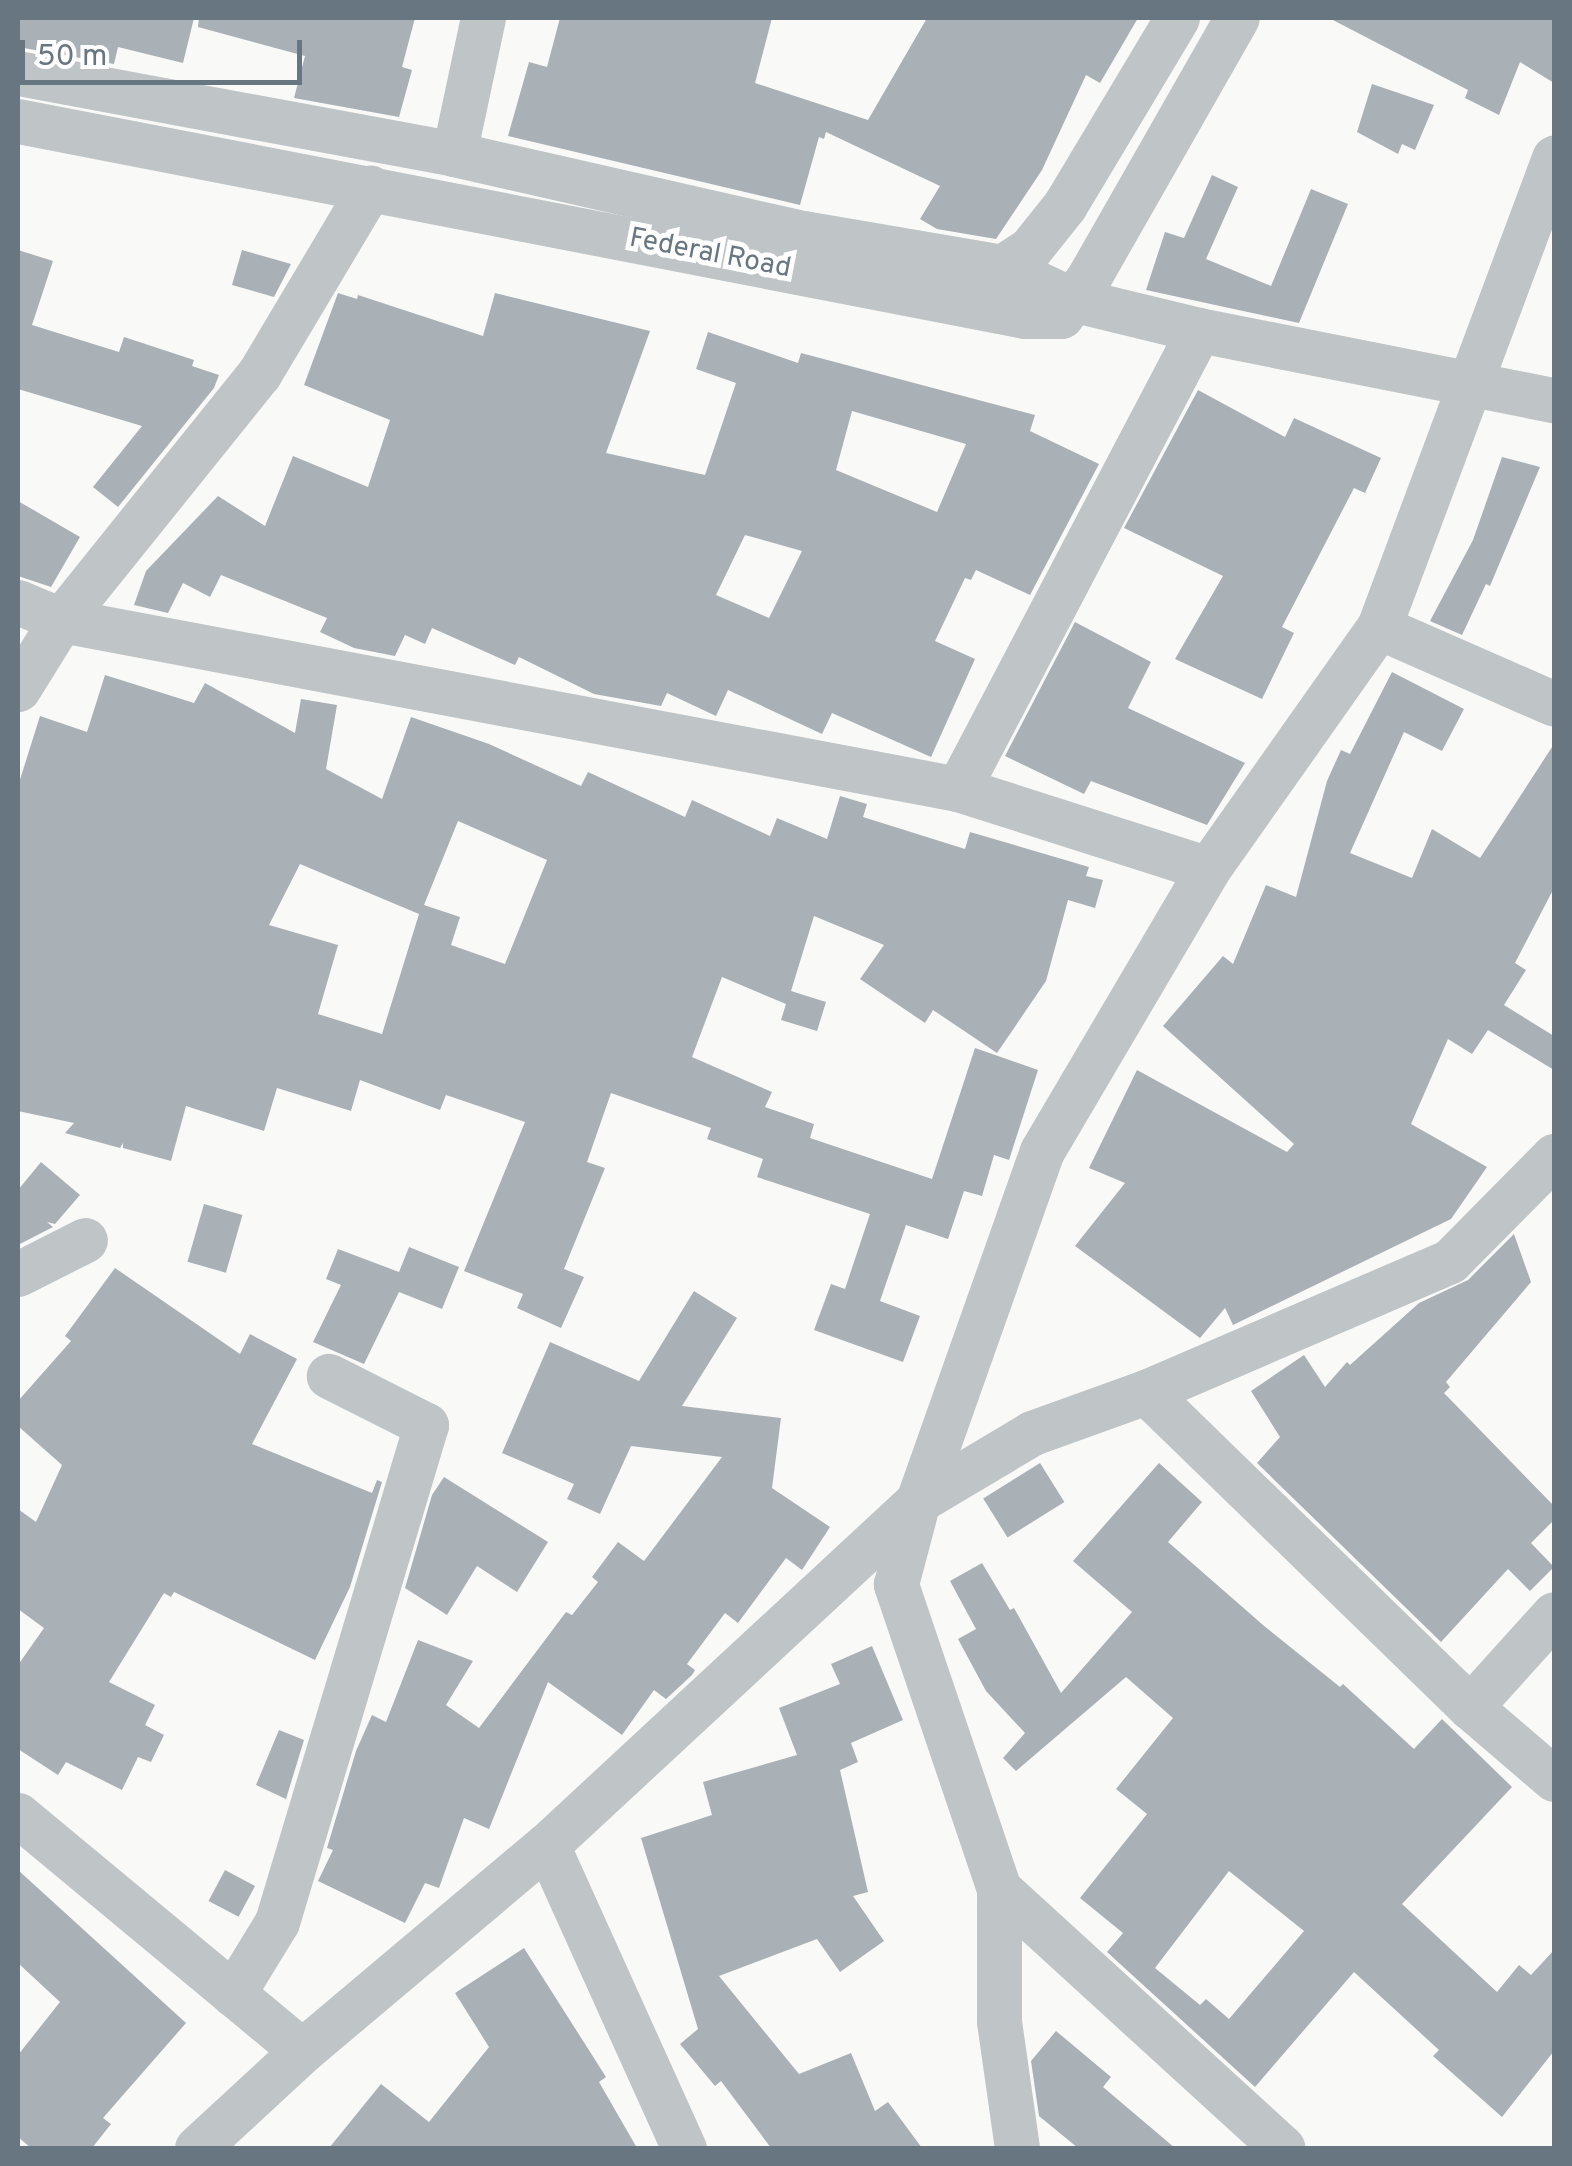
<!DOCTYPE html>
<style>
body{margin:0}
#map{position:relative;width:1572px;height:2166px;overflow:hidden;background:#f9f9f8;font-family:Overpass,sans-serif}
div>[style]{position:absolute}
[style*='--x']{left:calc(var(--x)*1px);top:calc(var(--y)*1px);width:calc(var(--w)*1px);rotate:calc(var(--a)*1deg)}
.building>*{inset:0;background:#a9b0b6;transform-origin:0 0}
.street>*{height:45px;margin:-22.5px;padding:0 22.5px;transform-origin:22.5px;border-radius:22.5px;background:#bfc4c7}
span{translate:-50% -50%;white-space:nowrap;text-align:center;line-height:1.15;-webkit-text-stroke:10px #fff;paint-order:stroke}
.street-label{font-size:28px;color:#677680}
.frame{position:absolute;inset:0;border:20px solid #677680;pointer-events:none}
.scale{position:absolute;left:20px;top:40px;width:282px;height:45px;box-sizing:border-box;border:5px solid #677680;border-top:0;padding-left:12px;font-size:30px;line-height:35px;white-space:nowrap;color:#677680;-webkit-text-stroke:8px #fff;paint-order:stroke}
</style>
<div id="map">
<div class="building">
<div style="clip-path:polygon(18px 18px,194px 18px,183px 63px,118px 47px,114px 64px,18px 47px)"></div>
<div style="clip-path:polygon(199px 18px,415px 18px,402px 67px,412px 70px,399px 117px,294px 98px,305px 56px,198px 27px)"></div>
<div style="clip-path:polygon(560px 18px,772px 18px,755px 83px,868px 120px,927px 18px,1138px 18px,1100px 83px,1086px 75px,1042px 170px,996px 239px,937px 229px,920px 219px,940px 186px,826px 132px,824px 139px,819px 137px,800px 205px,508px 136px,529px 62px,547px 67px)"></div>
<div style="clip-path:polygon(1329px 18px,1554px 18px,1554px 83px,1520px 62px,1499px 115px,1465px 98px,1468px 90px)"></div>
<div style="clip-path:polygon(1372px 84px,1434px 105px,1415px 150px,1402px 144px,1398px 154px,1357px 132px)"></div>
<div style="clip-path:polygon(1212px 175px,1238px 187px,1206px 259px,1271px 286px,1311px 189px,1348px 204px,1299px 323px,1146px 290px,1165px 232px,1184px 238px)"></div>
<div style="clip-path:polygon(18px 250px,53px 261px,32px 325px,119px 352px,124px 337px,194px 360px,192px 366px,219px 375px,214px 388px,118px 507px,93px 487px,142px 426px,18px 389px)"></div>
<div style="clip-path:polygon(242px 250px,291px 264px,274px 297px,232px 285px)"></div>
<div style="clip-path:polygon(evenodd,338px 293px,357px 299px,358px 295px,483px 336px,495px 293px,650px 331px,606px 453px,705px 475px,736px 383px,696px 369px,708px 332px,798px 363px,801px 353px,1035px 415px,1030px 431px,1099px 464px,1030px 595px,976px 570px,971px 580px,965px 578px,935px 641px,975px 659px,931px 757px,832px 713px,822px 734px,728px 690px,716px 716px,667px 693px,661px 706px,594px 694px,519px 657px,515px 665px,432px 628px,425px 644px,405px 635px,395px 656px,354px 648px,320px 632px,327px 618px,221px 575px,210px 597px,183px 583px,168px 613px,134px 605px,146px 571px,218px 496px,265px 526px,293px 456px,368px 487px,390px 420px,304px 385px,338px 293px,852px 411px,966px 444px,937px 512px,836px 470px,852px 411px,338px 293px,745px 535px,802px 551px,769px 618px,716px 595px,745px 535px)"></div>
<div style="clip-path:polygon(1198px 390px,1285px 437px,1294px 418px,1381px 458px,1365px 493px,1354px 488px,1282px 627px,1294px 633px,1262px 699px,1175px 659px,1223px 576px,1124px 528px)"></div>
<div style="clip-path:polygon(1502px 457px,1540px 467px,1490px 586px,1486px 584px,1462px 635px,1430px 621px,1473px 540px)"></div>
<div style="clip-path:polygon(18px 501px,80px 537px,51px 587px,18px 576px)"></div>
<div style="clip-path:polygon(1075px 622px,1151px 662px,1128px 708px,1245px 763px,1207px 825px,1091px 781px,1084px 794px,1005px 756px)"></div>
<div style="clip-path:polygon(1392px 672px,1464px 709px,1442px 751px,1404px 732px,1350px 853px,1412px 878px,1432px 829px,1480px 858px,1554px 744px,1554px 888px,1515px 963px,1526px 970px,1504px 1005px,1554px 1036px,1554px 1070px,1488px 1030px,1472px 1054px,1448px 1039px,1411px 1124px,1487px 1167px,1451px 1219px,1233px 1325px,1225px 1308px,1200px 1338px,1075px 1246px,1125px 1183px,1089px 1168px,1137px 1070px,1287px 1152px,1294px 1144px,1163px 1026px,1223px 956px,1233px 964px,1266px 885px,1296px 897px,1327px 781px,1341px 750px,1350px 754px)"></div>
<div style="clip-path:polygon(evenodd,105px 675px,194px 703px,205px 683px,295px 733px,301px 699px,337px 705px,326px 769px,382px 799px,411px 717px,489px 744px,581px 786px,588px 772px,685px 817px,692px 800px,770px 836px,777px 818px,827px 839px,840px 796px,867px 804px,863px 817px,965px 849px,970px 832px,1089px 867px,1086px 876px,1103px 880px,1095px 908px,1068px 900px,1046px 981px,997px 1053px,933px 1010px,925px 1023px,860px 979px,884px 945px,814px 916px,791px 991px,826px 1002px,817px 1031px,781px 1020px,786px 1004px,722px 977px,692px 1057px,772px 1092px,765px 1107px,814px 1124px,810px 1138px,932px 1179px,975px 1048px,1038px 1070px,1009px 1160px,994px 1155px,982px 1196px,964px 1191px,948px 1239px,906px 1225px,880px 1301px,920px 1316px,903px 1362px,814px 1330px,831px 1284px,845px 1289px,870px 1214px,757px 1177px,763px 1159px,707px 1139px,711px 1128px,611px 1093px,587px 1162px,605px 1168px,564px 1269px,584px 1277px,561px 1328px,517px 1308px,523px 1294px,464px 1271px,525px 1122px,446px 1095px,440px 1110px,360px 1080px,351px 1111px,277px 1088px,264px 1131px,186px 1106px,171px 1161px,123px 1148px,123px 1143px,120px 1148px,65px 1133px,74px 1123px,18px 1111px,18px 786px,40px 716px,87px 732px,105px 675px,458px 821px,547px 860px,505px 964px,451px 945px,460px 917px,424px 905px,458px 821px,105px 675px,300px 864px,419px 914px,382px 1034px,318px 1014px,338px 945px,269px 925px,300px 864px)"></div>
<div style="clip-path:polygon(41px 1162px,80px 1195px,55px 1224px,47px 1222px,53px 1227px,18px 1245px,18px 1190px)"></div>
<div style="left:204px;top:1204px;width:40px;height:60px;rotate:16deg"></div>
<div style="clip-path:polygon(1514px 1234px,1531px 1282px,1446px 1382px,1450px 1387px,1444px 1393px,1554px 1506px,1554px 1520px,1531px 1543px,1554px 1567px,1530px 1591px,1508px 1569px,1441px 1642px,1257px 1463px,1280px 1437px,1251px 1391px,1304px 1355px,1325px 1387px,1347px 1362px,1350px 1365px,1419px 1303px,1468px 1280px)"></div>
<div style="clip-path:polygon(409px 1247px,459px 1267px,442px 1309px,399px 1292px,364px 1364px,313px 1342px,341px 1285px,326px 1279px,338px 1249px,399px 1272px)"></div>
<div style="clip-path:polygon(115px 1268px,240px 1354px,250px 1334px,297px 1359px,252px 1444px,372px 1493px,377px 1480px,382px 1482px,350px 1587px,315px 1660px,174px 1592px,171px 1597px,164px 1593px,109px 1682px,155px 1705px,145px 1725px,164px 1735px,151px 1762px,138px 1757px,122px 1790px,66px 1762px,58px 1775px,18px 1749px,18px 1665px,44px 1628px,18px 1609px,18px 1509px,36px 1522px,62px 1465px,18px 1426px,18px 1401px,71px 1341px,65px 1336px)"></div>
<div style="clip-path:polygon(694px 1291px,737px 1318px,682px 1406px,781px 1418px,772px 1488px,830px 1527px,802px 1570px,786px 1558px,738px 1623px,725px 1613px,687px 1664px,695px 1670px,692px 1675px,666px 1699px,654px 1690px,622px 1735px,548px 1682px,489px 1829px,464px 1818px,439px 1888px,425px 1883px,405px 1923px,318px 1881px,333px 1850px,327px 1848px,356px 1751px,372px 1715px,386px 1722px,418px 1640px,473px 1661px,446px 1705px,479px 1728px,566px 1612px,572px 1615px,598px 1582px,592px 1577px,618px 1542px,644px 1561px,722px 1457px,631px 1446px,600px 1514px,567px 1499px,574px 1484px,502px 1453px,550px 1342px,639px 1381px)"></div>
<div style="left:1040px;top:1463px;width:46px;height:67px;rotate:58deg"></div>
<div style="clip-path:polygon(evenodd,1159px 1463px,1202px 1502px,1168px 1542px,1263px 1625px,1340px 1687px,1343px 1684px,1414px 1749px,1442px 1719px,1512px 1787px,1402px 1904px,1497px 1992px,1519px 1965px,1531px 1975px,1554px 1950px,1554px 2051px,1502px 2117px,1433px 2056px,1439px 2050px,1354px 1972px,1255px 2087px,1107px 1952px,1123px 1933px,1080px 1898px,1147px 1814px,1116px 1789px,1173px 1718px,1126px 1677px,1016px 1771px,1003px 1758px,1025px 1733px,986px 1691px,958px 1639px,976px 1629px,950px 1581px,982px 1563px,1010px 1610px,1014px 1608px,1061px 1693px,1132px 1612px,1073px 1561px,1159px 1463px,1229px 1871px,1304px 1931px,1229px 2019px,1206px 1999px,1200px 2005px,1155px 1968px,1229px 1871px)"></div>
<div style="clip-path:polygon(444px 1477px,548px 1542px,517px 1592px,477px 1566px,447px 1615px,405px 1588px,432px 1495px)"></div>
<div style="clip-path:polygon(872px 1646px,903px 1720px,851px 1743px,858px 1762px,840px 1770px,868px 1892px,853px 1896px,884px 1941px,840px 1972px,817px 1939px,719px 1976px,799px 2074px,851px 2053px,875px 2111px,888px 2102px,922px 2148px,771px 2148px,721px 2081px,715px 2086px,680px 2044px,698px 2029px,641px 1838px,712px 1815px,703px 1782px,797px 1755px,779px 1708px,840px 1684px,831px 1664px)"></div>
<div style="clip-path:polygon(279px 1730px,304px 1740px,286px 1799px,256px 1785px)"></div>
<div style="clip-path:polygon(18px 1870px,186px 2023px,103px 2118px,111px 2124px,92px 2148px,31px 2148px,18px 2137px,18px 2055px,60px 2002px,18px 1963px)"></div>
<div style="left:225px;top:1870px;width:34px;height:35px;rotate:28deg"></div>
<div style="clip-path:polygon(524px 1948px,606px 2077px,599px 2082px,637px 2148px,329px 2148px,381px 2084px,429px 2122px,489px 2047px,455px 1993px)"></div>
<div style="clip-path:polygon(1056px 2031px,1111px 2077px,1103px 2087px,1175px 2148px,1078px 2148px,1039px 2116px,1031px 2061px)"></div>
</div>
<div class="street">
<div style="--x:18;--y:73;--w:443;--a:10.5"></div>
<div style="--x:454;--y:154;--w:358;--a:12.8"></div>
<div style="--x:803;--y:233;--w:202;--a:9.7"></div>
<div style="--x:1002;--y:267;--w:76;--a:24.9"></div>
<div style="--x:1071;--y:299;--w:132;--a:13.6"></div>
<div style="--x:1199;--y:330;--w:362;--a:11.2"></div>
<div style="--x:18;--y:121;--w:1026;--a:10.96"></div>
<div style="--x:1025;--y:316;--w:36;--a:0"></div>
<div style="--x:1061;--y:316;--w:48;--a:-54.3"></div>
<div style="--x:1089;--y:277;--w:298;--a:-60.3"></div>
<div style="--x:454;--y:154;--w:139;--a:-78"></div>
<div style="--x:1002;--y:267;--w:33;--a:-33"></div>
<div style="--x:1030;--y:249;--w:56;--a:-51.5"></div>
<div style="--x:1065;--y:205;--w:218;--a:-59.1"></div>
<div style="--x:18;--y:602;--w:47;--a:22.7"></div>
<div style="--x:61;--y:620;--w:913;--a:10.67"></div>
<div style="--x:958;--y:789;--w:262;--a:17.7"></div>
<div style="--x:1379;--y:627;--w:191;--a:23.7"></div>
<div style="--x:18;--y:689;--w:81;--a:-58.1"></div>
<div style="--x:61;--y:620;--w:316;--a:-51.2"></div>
<div style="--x:259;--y:374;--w:217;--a:-59.2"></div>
<div style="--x:958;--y:789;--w:518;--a:-62.3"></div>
<div style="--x:18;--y:1274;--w:75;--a:-26.9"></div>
<div style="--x:1146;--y:1392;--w:452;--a:44.2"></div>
<div style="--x:1470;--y:1707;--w:111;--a:40.6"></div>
<div style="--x:1470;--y:1707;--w:125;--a:-47.9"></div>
<div style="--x:18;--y:1815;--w:369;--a:39.7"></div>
<div style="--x:547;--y:1845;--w:333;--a:65.7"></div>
<div style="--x:999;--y:1889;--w:384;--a:42.4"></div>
<div style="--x:233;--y:1994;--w:84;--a:-58.6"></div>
<div style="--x:277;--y:1922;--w:519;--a:-73.31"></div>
<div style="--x:426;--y:1425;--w:109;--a:-153.2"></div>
<div style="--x:197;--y:2148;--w:143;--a:-42.7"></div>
<div style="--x:302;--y:2051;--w:320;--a:-40.1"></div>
<div style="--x:547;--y:1845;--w:506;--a:-42.84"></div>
<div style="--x:918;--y:1501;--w:133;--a:-30.8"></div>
<div style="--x:1032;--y:1433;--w:121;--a:-19.8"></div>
<div style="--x:1146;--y:1392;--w:331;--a:-23.3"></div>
<div style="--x:1450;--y:1261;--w:148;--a:-45.3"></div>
<div style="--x:1017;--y:2148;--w:128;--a:-98.1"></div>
<div style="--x:999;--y:2021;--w:132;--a:-90"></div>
<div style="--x:999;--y:1889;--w:322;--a:-108.7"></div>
<div style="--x:896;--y:1584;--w:86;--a:-75.2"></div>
<div style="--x:918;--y:1501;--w:371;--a:-70.5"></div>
<div style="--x:1042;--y:1151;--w:327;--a:-59.5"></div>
<div style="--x:1208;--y:869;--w:296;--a:-54.8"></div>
<div style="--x:1379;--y:627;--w:501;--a:-69.54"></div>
</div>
<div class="street-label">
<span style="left:710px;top:254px;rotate:11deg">Federal Road</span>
</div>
<div class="frame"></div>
<div class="scale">50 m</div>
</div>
